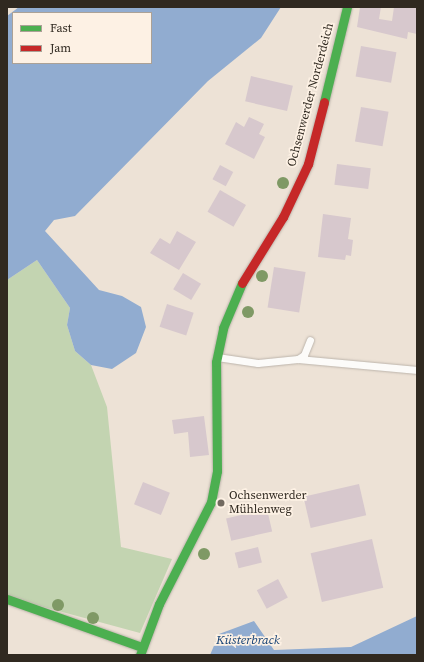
<!DOCTYPE html>
<meta charset="utf-8">
<style>
body{margin:0}
#map{position:relative;width:424px;height:662px;overflow:hidden;background:#ede2d6;font-family:"Source Serif 4",serif}
div>[style]{position:absolute}
[style*='--x']{left:calc(var(--x)*1px);top:calc(var(--y)*1px);width:calc(var(--w)*1px);rotate:calc(var(--a)*1deg)}
.green>*{inset:0;background:#c3d4b1}
.water>*{inset:0;background:#91acd0}
.building>*{inset:0;background:#d7c8cd;transform-origin:0 0}
.roads{filter:drop-shadow(0 0 1px #bcb4ab) drop-shadow(0 0 1px #bcb4ab)}
.lane>*{height:7px;margin:-3.5px;padding:0 3.5px;transform-origin:3.5px;border-radius:3.5px;background:#fcfbf9}
.fast>*{height:9px;margin:-4.5px;padding:0 4.5px;transform-origin:4.5px;border-radius:4.5px;background:#4caf50}
.jam>*{height:9px;margin:-4.5px;padding:0 4.5px;transform-origin:4.5px;border-radius:4.5px;background:#c62828}
.trees>*{width:12px;height:12px;margin:-6px;border-radius:50%;background:#7f9965}
.dots>*{width:11px;height:11px;translate:-50% -50%;box-sizing:border-box;border:2px solid #fdf1e4;border-radius:50%}
span{translate:-50% -50%;white-space:nowrap;text-align:center;line-height:1.15;-webkit-text-stroke:3.5px #fdf1e4;paint-order:stroke}
.street-label{font-size:12px;color:#302920}
.poi-label{font-size:12px;color:#302920}
.left{translate:0 -50%;text-align:left}
.water-label{font-size:13px;color:#134074;font-style:italic}
.frame{position:absolute;inset:0;border:8px solid #302920;pointer-events:none}
.legend{position:absolute;left:12px;top:12px;width:140px;height:52px;box-sizing:border-box;background:#fdf1e4;border:1px solid #aba196;margin:0;padding:5px 7px;list-style:none;font-size:12px;color:#302920}
.legend li{display:flex;align-items:center;gap:8px;height:20px}
.legend b{width:20px;border:1px solid #aba196}
</style>
<div id="map">
<div class="green">
<div style="clip-path:polygon(37px 260px,70px 308px,67px 325px,75px 351px,91px 365px,107px 407px,121px 547px,172px 559px,140px 633px,7px 597px,7px 280px)"></div>
</div>
<div class="water">
<div style="clip-path:polygon(evenodd,19px 7px,281px 7px,261px 38px,208px 81px,75px 216px,54px 220px,45px 231px,99px 290px,122px 296px,141px 307px,146px 327px,136px 353px,112px 369px,91px 365px,75px 351px,67px 325px,70px 308px,37px 260px,7px 280px,7px 16px,19px 7px,13px 13px,151px 13px,151px 63px,13px 63px,13px 13px)"></div>
<div style="clip-path:polygon(417px 616px,417px 655px,210px 655px,219px 634px,254px 621px,274px 650px,351px 647px)"></div>
</div>
<div class="building">
<div style="clip-path:polygon(360px 7px,381px 7px,379px 19px,392px 21px,394px 7px,417px 7px,417px 34px,408px 32px,407px 39px,357px 27px)"></div>
<div style="left:361px;top:46px;width:36px;height:31px;rotate:10deg"></div>
<div style="left:251px;top:76px;width:43px;height:26px;rotate:13deg"></div>
<div style="left:361px;top:107px;width:28px;height:35px;rotate:10deg"></div>
<div style="clip-path:polygon(249px 117px,264px 124px,259px 134px,265px 137px,254px 159px,225px 144px,236px 122px,244px 127px)"></div>
<div style="left:337px;top:164px;width:34px;height:21px;rotate:7deg"></div>
<div style="left:220px;top:165px;width:15px;height:16px;rotate:28deg"></div>
<div style="left:220px;top:190px;width:30px;height:25px;rotate:30deg"></div>
<div style="clip-path:polygon(323px 214px,351px 218px,348px 239px,353px 240px,351px 256px,346px 255px,345px 260px,318px 257px)"></div>
<div style="clip-path:polygon(177px 231px,196px 242px,179px 270px,150px 253px,160px 238px,170px 244px)"></div>
<div style="left:274px;top:267px;width:32px;height:41px;rotate:9deg"></div>
<div style="left:183px;top:273px;width:21px;height:19px;rotate:31deg"></div>
<div style="left:167px;top:304px;width:28px;height:24px;rotate:18deg"></div>
<div style="clip-path:polygon(204px 416px,209px 455px,190px 457px,188px 432px,174px 434px,172px 420px)"></div>
<div style="left:143px;top:482px;width:29px;height:24px;rotate:22deg"></div>
<div style="left:359px;top:484px;width:32px;height:57px;rotate:77deg"></div>
<div style="left:267px;top:509px;width:23px;height:42px;rotate:77deg"></div>
<div style="left:372px;top:539px;width:50px;height:63px;rotate:77deg"></div>
<div style="left:258px;top:547px;width:16px;height:24px;rotate:76deg"></div>
<div style="left:278px;top:579px;width:21px;height:24px;rotate:62deg"></div>
</div>
<div class="roads">
<div class="lane">
<div style="--x:217;--y:357;--w:41;--a:8.3"></div>
<div style="--x:258;--y:363;--w:40;--a:-5.7"></div>
<div style="--x:298;--y:359;--w:7;--a:-34"></div>
<div style="--x:304;--y:355;--w:16;--a:-68"></div>
<div style="--x:298;--y:359;--w:120;--a:5.3"></div>
</div>
<div class="fast">
<div style="--x:324;--y:102;--w:98;--a:-76.4"></div>
<div style="--x:7;--y:599;--w:143;--a:19.6"></div>
<div style="--x:140;--y:655;--w:54;--a:-69.6"></div>
<div style="--x:159;--y:604;--w:114;--a:-63"></div>
<div style="--x:211;--y:502;--w:32;--a:-79"></div>
<div style="--x:217;--y:471;--w:109;--a:-90.5"></div>
<div style="--x:216;--y:362;--w:35;--a:-78"></div>
<div style="--x:223;--y:328;--w:49;--a:-67.1"></div>
</div>
<div class="jam">
<div style="--x:242;--y:283;--w:78;--a:-58.2"></div>
<div style="--x:283;--y:217;--w:59;--a:-64.7"></div>
<div style="--x:308;--y:164;--w:64;--a:-75.5"></div>
</div>
</div>
<div class="trees">
<div style="left:283px;top:183px"></div>
<div style="left:262px;top:276px"></div>
<div style="left:248px;top:312px"></div>
<div style="left:204px;top:554px"></div>
<div style="left:58px;top:605px"></div>
<div style="left:93px;top:618px"></div>
</div>
<div class="dots">
<div style="left:221px;top:503px;background:#726a60"></div>
</div>
<div class="street-label">
<span style="left:311px;top:95px;rotate:-75deg">Ochsenwerder Norderdeich</span>
</div>
<div class="poi-label">
<span class="left" style="left:229px;top:503px">Ochsenwerder<br>Mühlenweg</span>
</div>
<div class="water-label">
<span style="left:248px;top:640px">Küsterbrack</span>
</div>
<div class="frame"></div>
<ul class="legend">
<li><b style="height:5px;background:#4caf50"></b>Fast</li>
<li><b style="height:5px;background:#c62828"></b>Jam</li>
</ul>
</div>
